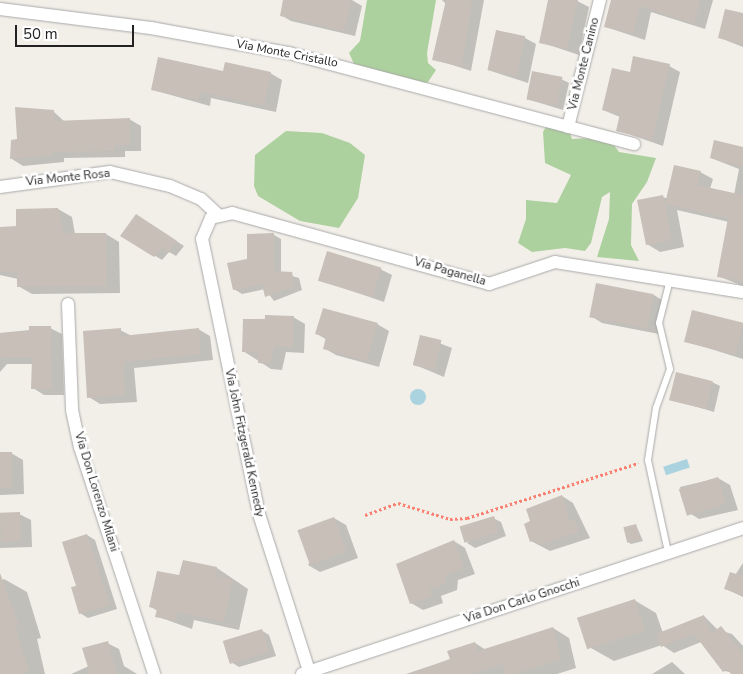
<!DOCTYPE html>
<style>
body{margin:0}
#map{position:relative;width:743px;height:674px;overflow:hidden;background:#f2efe9;font-family:"Nunito Sans",sans-serif}
div>[style]{position:absolute}
[style*='--x']{left:calc(var(--x)*1px);top:calc(var(--y)*1px);width:calc(var(--w)*1px);rotate:calc(var(--a)*1deg)}
.forest>*{inset:0;background:#add19e}
.water>*{inset:0;background:#aad3df;transform-origin:0 0}
.round{border-radius:50%}
.shadow>*{inset:0;background:#0003}
.building>*{inset:0;background:#c7bfb8;transform-origin:0 0}
.path>*{height:3px;margin-top:-1.5px;transform-origin:0;background:repeating-linear-gradient(90deg,#fa8072 0 2.5px,transparent 0 5px)}
.roads{filter:drop-shadow(0 0 1px #a9a9a9) drop-shadow(0 0 1px #a9a9a9)}
.lane>*{height:6px;margin:-3px;padding:0 3px;transform-origin:3px;border-radius:3px;background:#fff}
.street>*{height:12px;margin:-6px;padding:0 6px;transform-origin:6px;border-radius:6px;background:#fff}
span{translate:-50% -50%;white-space:nowrap;text-align:center;line-height:1.15;-webkit-text-stroke:5px #fff;paint-order:stroke}
.street-label{font-size:12px;color:#222}
.scale{position:absolute;left:15px;top:25px;width:119px;height:22px;box-sizing:border-box;border:2px solid #222;border-top:0;padding-left:6px;font-size:15px;line-height:18px;white-space:nowrap;color:#222;-webkit-text-stroke:4px #fff;paint-order:stroke}
</style>
<div id="map">
<div class="forest">
<div style="clip-path:polygon(367px 0,436px 0,427px 53px,428px 63px,436px 70px,428px 82px,421px 85px,355px 66px,349px 53px,360px 41px)"></div>
<div style="clip-path:polygon(548px 123px,568px 127px,572px 139px,608px 137px,619px 152px,656px 158px,647px 182px,632px 204px,631px 245px,639px 261px,597px 257px,609px 219px,610px 192px,602px 197px,591px 243px,585px 251px,565px 248px,532px 252px,518px 243px,526px 219px,526px 200px,557px 203px,571px 175px,545px 163px,543px 132px)"></div>
<div style="clip-path:polygon(286px 131px,322px 133px,350px 143px,365px 155px,358px 198px,339px 228px,300px 221px,258px 196px,254px 186px,255px 155px)"></div>
</div>
<div class="water">
<div class="round" style="left:410px;top:389px;width:16px;height:16px"></div>
<div style="left:687px;top:459px;width:9px;height:25px;rotate:72deg"></div>
</div>
<div class="shadow">
<div style="clip-path:polygon(283px 0,352px 0,362px 6px,355px 36px,291px 21px,281px 15px)"></div>
<div style="clip-path:polygon(484px 0,471px 71px,434px 59px,446px 4px,442px 0)"></div>
<div style="clip-path:polygon(549px 0,575px 0,589px 7px,579px 55px,540px 42px)"></div>
<div style="clip-path:polygon(612px 0,713px 0,705px 29px,651px 12px,645px 40px,606px 27px)"></div>
<div style="clip-path:polygon(743px 14px,743px 47px,720px 38px)"></div>
<div style="clip-path:polygon(525px 38px,536px 44px,528px 83px,488px 70px)"></div>
<div style="clip-path:polygon(669px 66px,680px 72px,663px 146px,617px 130px,620px 117px,603px 110px,630px 74px)"></div>
<div style="clip-path:polygon(224px 73px,270px 73px,282px 80px,276px 112px,211px 98px,210px 106px,153px 90px)"></div>
<div style="clip-path:polygon(561px 79px,569px 83px,563px 110px,527px 99px)"></div>
<div style="clip-path:polygon(54px 112px,65px 122px,129px 119px,141px 126px,141px 151px,125px 151px,125px 157px,64px 158px,64px 162px,23px 166px,12px 159px,18px 140px)"></div>
<div style="clip-path:polygon(743px 147px,743px 286px,718px 276px,729px 222px,677px 210px,684px 247px,660px 252px,647px 244px,663px 197px,668px 199px,700px 172px,713px 179px,710px 189px,734px 195px,739px 169px,711px 158px)"></div>
<div style="clip-path:polygon(58px 209px,72px 217px,75px 234px,106px 234px,119px 242px,120px 293px,32px 294px,18px 286px,18px 279px,0 275px,0 228px,17px 228px)"></div>
<div style="clip-path:polygon(157px 228px,184px 246px,176px 256px,169px 252px,162px 260px,121px 235px)"></div>
<div style="clip-path:polygon(274px 235px,281px 239px,281px 273px,299px 278px,302px 290px,274px 301px,265px 289px,242px 294px,234px 289px,248px 260px)"></div>
<div style="clip-path:polygon(380px 269px,392px 275px,384px 302px,320px 280px)"></div>
<div style="clip-path:polygon(654px 295px,665px 302px,659px 334px,602px 323px,591px 316px)"></div>
<div style="clip-path:polygon(693px 311px,743px 324px,743px 359px,685px 341px)"></div>
<div style="clip-path:polygon(293px 317px,305px 324px,304px 353px,286px 352px,282px 370px,271px 369px,243px 351px,244px 320px)"></div>
<div style="clip-path:polygon(377px 324px,389px 331px,379px 367px,336px 355px,324px 348px,327px 340px,317px 334px)"></div>
<div style="clip-path:polygon(50px 328px,62px 334px,64px 395px,44px 395px,33px 388px,33px 364px,7px 364px,0 372px,0 333px)"></div>
<div style="clip-path:polygon(198px 329px,210px 336px,213px 360px,134px 368px,137px 402px,100px 404px,89px 397px,120px 330px,132px 336px)"></div>
<div style="clip-path:polygon(421px 336px,452px 348px,444px 377px,413px 364px)"></div>
<div style="clip-path:polygon(712px 382px,720px 386px,714px 412px,671px 399px)"></div>
<div style="clip-path:polygon(11px 453px,23px 460px,24px 494px,0 495px,0 454px)"></div>
<div style="clip-path:polygon(718px 478px,730px 485px,738px 510px,699px 519px,688px 512px,680px 487px)"></div>
<div style="clip-path:polygon(562px 496px,573px 503px,590px 538px,550px 551px,531px 541px,532px 522px)"></div>
<div style="clip-path:polygon(0 514px,19px 514px,31px 520px,32px 547px,0 548px)"></div>
<div style="clip-path:polygon(334px 518px,346px 525px,358px 558px,320px 572px,308px 565px)"></div>
<div style="clip-path:polygon(493px 518px,501px 522px,506px 536px,475px 548px,467px 543px)"></div>
<div style="clip-path:polygon(636px 525px,643px 541px,631px 544px,628px 542px)"></div>
<div style="clip-path:polygon(87px 535px,95px 540px,117px 609px,88px 618px,80px 613px,78px 587px)"></div>
<div style="clip-path:polygon(454px 541px,465px 548px,475px 574px,458px 580px,457px 590px,441px 596px,443px 603px,423px 610px,411px 603px)"></div>
<div style="clip-path:polygon(184px 561px,217px 568px,248px 589px,239px 630px,194px 620px,192px 629px,156px 616px,158px 611px,151px 607px,180px 577px)"></div>
<div style="clip-path:polygon(743px 563px,743px 597px,726px 589px)"></div>
<div style="clip-path:polygon(4px 579px,27px 592px,41px 638px,37px 639px,45px 674px,0 674px,0 581px)"></div>
<div style="clip-path:polygon(634px 600px,656px 613px,663px 633px,704px 616px,718px 630px,732px 634px,743px 646px,743px 674px,724px 671px,701px 642px,674px 653px,662px 645px,614px 661px,591px 648px)"></div>
<div style="clip-path:polygon(553px 628px,569px 638px,576px 668px,557px 674px,406px 674px,451px 659px,475px 643px,486px 650px)"></div>
<div style="clip-path:polygon(261px 630px,269px 635px,276px 656px,239px 667px,231px 662px)"></div>
<div style="clip-path:polygon(107px 643px,119px 649px,124px 666px,137px 674px,71px 674px,89px 666px)"></div>
<div style="clip-path:polygon(672px 662px,685px 674px,652px 674px)"></div>
</div>
<div class="building">
<div style="clip-path:polygon(283px 0,352px 0,344px 31px,280px 16px)"></div>
<div style="clip-path:polygon(446px 0,472px 0,462px 67px,432px 60px)"></div>
<div style="clip-path:polygon(548px 0,578px 0,567px 49px,539px 43px)"></div>
<div style="clip-path:polygon(611px 0,700px 0,694px 24px,640px 6px,633px 34px,604px 27px)"></div>
<div style="clip-path:polygon(725px 9px,743px 13px,743px 44px,718px 38px)"></div>
<div style="left:496px;top:30px;width:30px;height:41px;rotate:12deg"></div>
<div style="clip-path:polygon(633px 56px,670px 64px,652px 140px,616px 131px,620px 114px,602px 110px,612px 68px,630px 72px)"></div>
<div style="clip-path:polygon(158px 57px,223px 71px,225px 62px,271px 72px,264px 106px,200px 92px,198px 100px,151px 90px)"></div>
<div style="left:532px;top:71px;width:31px;height:29px;rotate:11deg"></div>
<div style="clip-path:polygon(15px 107px,54px 110px,54px 121px,130px 118px,130px 145px,114px 145px,114px 151px,53px 152px,52px 155px,10px 159px,11px 140px,17px 139px)"></div>
<div style="clip-path:polygon(714px 140px,743px 147px,743px 167px,710px 158px)"></div>
<div style="clip-path:polygon(674px 165px,701px 171px,697px 185px,743px 195px,743px 281px,717px 277px,728px 218px,665px 204px,672px 240px,646px 245px,637px 200px,663px 195px,665px 204px)"></div>
<div style="clip-path:polygon(58px 208px,64px 233px,106px 233px,107px 286px,17px 287px,17px 272px,0 272px,0 227px,16px 226px,16px 209px)"></div>
<div style="clip-path:polygon(136px 214px,177px 241px,168px 253px,162px 248px,154px 257px,120px 236px)"></div>
<div style="clip-path:polygon(274px 233px,274px 271px,292px 272px,295px 286px,265px 297px,262px 284px,233px 290px,227px 263px,247px 259px,247px 234px)"></div>
<div style="left:327px;top:251px;width:57px;height:31px;rotate:17deg"></div>
<div style="left:596px;top:283px;width:59px;height:35px;rotate:11deg"></div>
<div style="clip-path:polygon(323px 308px,378px 323px,367px 361px,323px 349px,326px 337px,315px 334px)"></div>
<div style="left:692px;top:310px;width:53px;height:33px;rotate:14deg"></div>
<div style="clip-path:polygon(265px 315px,294px 316px,293px 347px,274px 346px,270px 364px,258px 363px,258px 352px,242px 352px,243px 319px,265px 319px)"></div>
<div style="clip-path:polygon(29px 326px,51px 326px,52px 389px,31px 389px,32px 358px,0 357px,0 333px,29px 331px)"></div>
<div style="clip-path:polygon(121px 328px,121px 336px,199px 328px,201px 354px,123px 362px,125px 395px,87px 398px,83px 331px)"></div>
<div style="left:420px;top:335px;width:22px;height:31px;rotate:13deg"></div>
<div style="left:676px;top:372px;width:38px;height:29px;rotate:14deg"></div>
<div style="left:0;top:452px;width:12px;height:36px"></div>
<div style="left:718px;top:477px;width:28px;height:41px;rotate:73deg"></div>
<div style="clip-path:polygon(562px 495px,570px 521px,575px 520px,579px 532px,538px 545px,536px 540px,530px 542px,524px 524px,530px 521px,526px 509px)"></div>
<div style="left:20px;top:512px;width:29px;height:20px;rotate:88deg"></div>
<div style="left:494px;top:516px;width:17px;height:36px;rotate:73deg"></div>
<div style="left:334px;top:517px;width:37px;height:39px;rotate:70deg"></div>
<div style="left:636px;top:524px;width:16px;height:13px;rotate:76deg"></div>
<div style="clip-path:polygon(87px 534px,110px 605px,79px 614px,71px 587px,76px 586px,62px 542px)"></div>
<div style="clip-path:polygon(454px 540px,464px 568px,447px 574px,445px 584px,430px 589px,432px 596px,410px 604px,396px 564px)"></div>
<div style="clip-path:polygon(183px 560px,217px 567px,215px 576px,233px 579px,224px 622px,178px 612px,176px 621px,155px 617px,157px 609px,149px 607px,157px 571px,179px 575px)"></div>
<div style="clip-path:polygon(730px 572px,743px 576px,743px 595px,724px 589px)"></div>
<div style="clip-path:polygon(0 573px,19px 625px,15px 627px,29px 671px,20px 674px,0 674px)"></div>
<div style="left:635px;top:599px;width:33px;height:61px;rotate:72deg"></div>
<div style="clip-path:polygon(704px 615px,711px 634px,721px 626px,743px 653px,743px 674px,731px 674px,727px 669px,723px 672px,694px 634px,661px 647px,656px 634px)"></div>
<div style="clip-path:polygon(553px 627px,561px 659px,514px 674px,505px 674px,502px 664px,471px 674px,410px 674px,450px 659px,447px 651px,475px 642px,478px 651px)"></div>
<div style="left:262px;top:629px;width:24px;height:41px;rotate:73deg"></div>
<div style="clip-path:polygon(108px 641px,117px 674px,90px 674px,82px 648px)"></div>
</div>
<div class="path">
<div style="--x:365;--y:515;--w:35;--a:-20"></div>
<div style="--x:398;--y:503;--w:54;--a:17.1"></div>
<div style="--x:450;--y:519;--w:17;--a:-3"></div>
<div style="--x:467;--y:518;--w:180;--a:-17.8"></div>
</div>
<div class="roads">
<div class="lane">
<div style="--x:668;--y:552;--w:94;--a:-102.3"></div>
<div style="--x:648;--y:460;--w:53;--a:-81.3"></div>
<div style="--x:656;--y:408;--w:41;--a:-70.3"></div>
<div style="--x:670;--y:369;--w:47;--a:-103.4"></div>
<div style="--x:659;--y:323;--w:44;--a:-75.7"></div>
</div>
<div class="street">
<div style="--x:0;--y:9;--w:152;--a:7.2"></div>
<div style="--x:151;--y:28;--w:140;--a:10.3"></div>
<div style="--x:289;--y:53;--w:357;--a:14.8"></div>
<div style="--x:568;--y:127;--w:131;--a:-75.9"></div>
<div style="--x:0;--y:187;--w:111;--a:-7.8"></div>
<div style="--x:110;--y:172;--w:62;--a:13.1"></div>
<div style="--x:170;--y:186;--w:34;--a:23"></div>
<div style="--x:201;--y:199;--w:22;--a:43"></div>
<div style="--x:68;--y:304;--w:106;--a:87.8"></div>
<div style="--x:72;--y:410;--w:38;--a:78"></div>
<div style="--x:80;--y:447;--w:239;--a:71.9"></div>
<div style="--x:302;--y:674;--w:465;--a:-18.3"></div>
<div style="--x:310;--y:674;--w:168;--a:-107.7"></div>
<div style="--x:259;--y:514;--w:281;--a:-101.7"></div>
<div style="--x:202;--y:239;--w:23;--a:-67"></div>
<div style="--x:211;--y:218;--w:22;--a:-13"></div>
<div style="--x:232;--y:213;--w:267;--a:15.4"></div>
<div style="--x:489;--y:284;--w:70;--a:-18.4"></div>
<div style="--x:555;--y:262;--w:190;--a:9.1"></div>
</div>
</div>
<div class="street-label">
<span style="left:287px;top:54px;rotate:11deg">Via Monte Cristallo</span>
<span style="left:584px;top:64px;rotate:-76deg">Via Monte Canino</span>
<span style="left:68px;top:178px;rotate:-6deg">Via Monte Rosa</span>
<span style="left:450px;top:272px;rotate:16deg">Via Paganella</span>
<span style="left:244px;top:443px;rotate:78deg">Via John Fitzgerald Kennedy</span>
<span style="left:96px;top:492px;rotate:73deg">Via Don Lorenzo Milani</span>
<span style="left:522px;top:601px;rotate:-18deg">Via Don Carlo Gnocchi</span>
</div>
<div class="scale">50 m</div>
</div>
